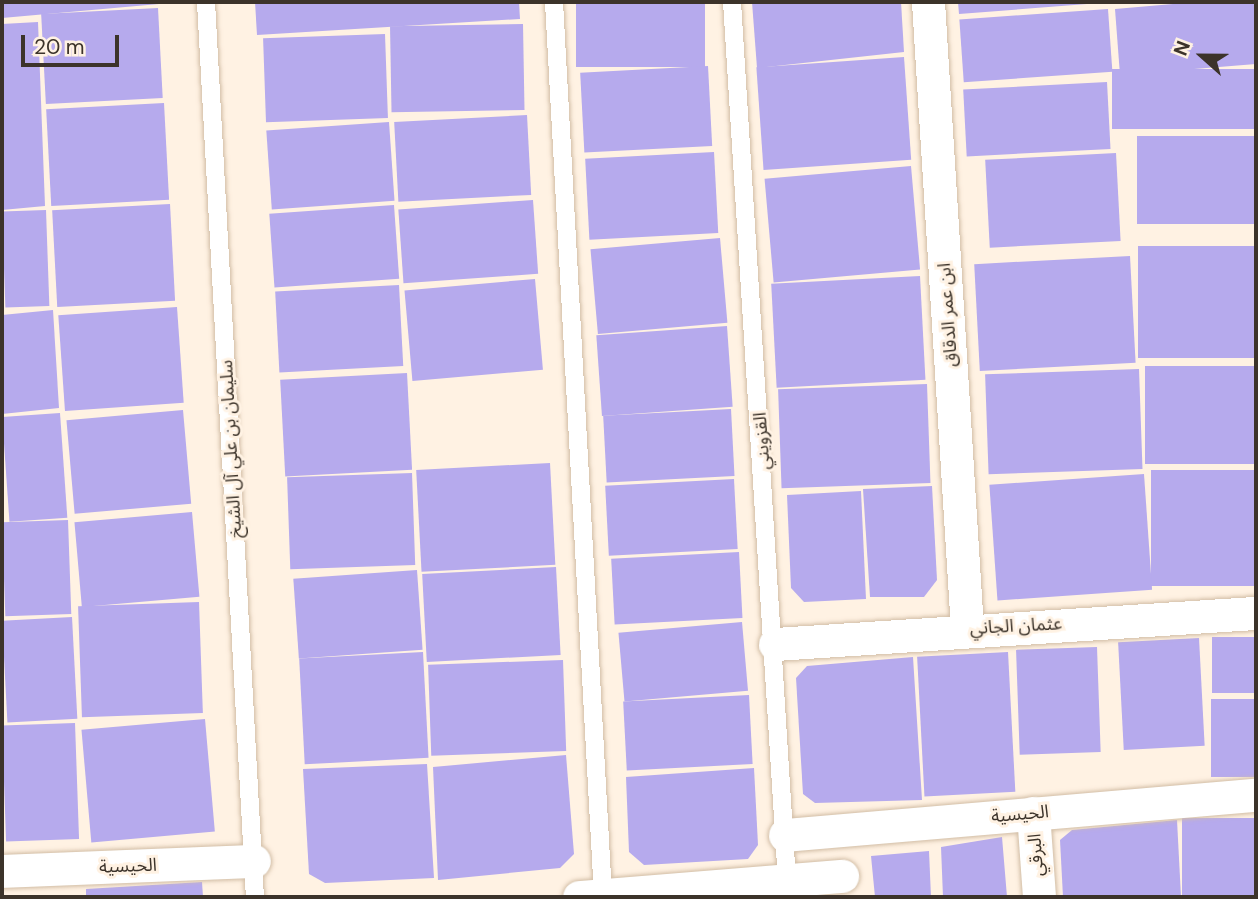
<!DOCTYPE html>
<meta charset="utf-8">
<style>
body{margin:0}
#map{position:relative;width:1258px;height:899px;overflow:hidden;background:#fff2e3;font-family:"DM Sans","Noto Sans Arabic",sans-serif}
div>[style]{position:absolute}
[style*='--x']{left:calc(var(--x)*1px);top:calc(var(--y)*1px);width:calc(var(--w)*1px);rotate:calc(var(--a)*1deg)}
.building>*{inset:0;background:#b6aaed;transform-origin:0 0}
.roads{filter:drop-shadow(0 0 2px #d2bda5) drop-shadow(0 0 2px #d2bda5)}
.lane>*{height:18px;margin:-9px;padding:0 9px;transform-origin:9px;border-radius:9px;background:#fff}
.street>*{height:33px;margin:-16.5px;padding:0 16.5px;transform-origin:16.5px;border-radius:16.5px;background:#fff}
span{translate:-50% -50%;white-space:nowrap;text-align:center;line-height:1.15;-webkit-text-stroke:6px #fff2e3;paint-order:stroke}
.street-label{font-size:18px;color:#3c332a}
.frame{position:absolute;inset:0;border:4px solid #3c332a;pointer-events:none}
.north{position:absolute;left:1167px;top:21px;width:70px;height:70px;-webkit-text-stroke:5px #fff2e3;paint-order:stroke;rotate:291deg;font-size:19px;font-weight:700;line-height:28px;text-align:center;color:#3c332a}
.north::after{content:'';display:block;margin:auto;width:24px;height:32px;background:#3c332a;clip-path:polygon(50% 0,100% 100%,50% 72%,0 100%)}
.scale{position:absolute;left:21px;top:35px;width:98px;height:32px;box-sizing:border-box;border:4px solid #3c332a;border-top:0;padding-left:9px;font-size:21px;line-height:24px;white-space:nowrap;color:#3c332a;-webkit-text-stroke:5px #fff2e3;paint-order:stroke}
</style>
<div id="map">
<div class="building">
<div style="clip-path:polygon(2px 2px,159px 2px,159px 4px,2px 18px)"></div>
<div style="clip-path:polygon(255px 2px,519px 2px,520px 19px,257px 35px)"></div>
<div style="left:576px;top:2px;width:129px;height:65px"></div>
<div style="clip-path:polygon(752px 2px,901px 2px,904px 52px,757px 68px)"></div>
<div style="clip-path:polygon(958px 2px,1087px 2px,1087px 4px,959px 14px)"></div>
<div style="clip-path:polygon(1196px 2px,1256px 2px,1256px 64px,1120px 75px,1115px 9px)"></div>
<div style="left:158px;top:8px;width:90px;height:117px;rotate:87deg"></div>
<div style="left:1108px;top:9px;width:63px;height:149px;rotate:86deg"></div>
<div style="clip-path:polygon(38px 22px,45px 206px,2px 210px,2px 24px)"></div>
<div style="left:523px;top:24px;width:86px;height:133px;rotate:89deg"></div>
<div style="left:385px;top:34px;width:84px;height:122px;rotate:88deg"></div>
<div style="left:904px;top:57px;width:103px;height:148px;rotate:86deg"></div>
<div style="left:708px;top:66px;width:80px;height:128px;rotate:87deg"></div>
<div style="left:1256px;top:69px;width:60px;height:144px;rotate:90deg"></div>
<div style="left:1107px;top:82px;width:67px;height:144px;rotate:87deg"></div>
<div style="left:164px;top:103px;width:97px;height:118px;rotate:87deg"></div>
<div style="left:527px;top:115px;width:80px;height:133px;rotate:87deg"></div>
<div style="left:389px;top:122px;width:79px;height:123px;rotate:86deg"></div>
<div style="left:1256px;top:136px;width:88px;height:119px;rotate:90deg"></div>
<div style="left:714px;top:152px;width:81px;height:129px;rotate:87deg"></div>
<div style="left:1116px;top:153px;width:88px;height:131px;rotate:87deg"></div>
<div style="left:911px;top:166px;width:104px;height:147px;rotate:85deg"></div>
<div style="left:533px;top:200px;width:74px;height:135px;rotate:86deg"></div>
<div style="left:170px;top:204px;width:97px;height:118px;rotate:87deg"></div>
<div style="left:394px;top:205px;width:74px;height:125px;rotate:86deg"></div>
<div style="left:46px;top:210px;width:96px;height:44px;rotate:88deg"></div>
<div style="left:720px;top:238px;width:85px;height:130px;rotate:85deg"></div>
<div style="left:1256px;top:246px;width:112px;height:118px;rotate:90deg"></div>
<div style="left:1130px;top:256px;width:107px;height:156px;rotate:87deg"></div>
<div style="left:920px;top:276px;width:104px;height:149px;rotate:87deg"></div>
<div style="left:535px;top:279px;width:91px;height:131px;rotate:85deg"></div>
<div style="left:399px;top:285px;width:81px;height:124px;rotate:87deg"></div>
<div style="left:177px;top:307px;width:96px;height:119px;rotate:86deg"></div>
<div style="clip-path:polygon(53px 310px,59px 408px,2px 414px,2px 315px)"></div>
<div style="left:727px;top:326px;width:81px;height:131px;rotate:86deg"></div>
<div style="left:1256px;top:366px;width:98px;height:111px;rotate:90deg"></div>
<div style="left:1139px;top:369px;width:100px;height:154px;rotate:88deg"></div>
<div style="left:407px;top:373px;width:97px;height:127px;rotate:87deg"></div>
<div style="left:927px;top:384px;width:99px;height:149px;rotate:88deg"></div>
<div style="left:731px;top:409px;width:67px;height:128px;rotate:87deg"></div>
<div style="left:183px;top:410px;width:94px;height:117px;rotate:85deg"></div>
<div style="left:60px;top:413px;width:105px;height:58px;rotate:86deg"></div>
<div style="left:550px;top:463px;width:102px;height:134px;rotate:87deg"></div>
<div style="left:1256px;top:470px;width:116px;height:105px;rotate:90deg"></div>
<div style="left:412px;top:473px;width:92px;height:125px;rotate:88deg"></div>
<div style="left:1144px;top:474px;width:116px;height:155px;rotate:86deg"></div>
<div style="left:734px;top:479px;width:70px;height:129px;rotate:87deg"></div>
<div style="clip-path:polygon(932px 486px,937px 580px,924px 597px,870px 597px,863px 489px)"></div>
<div style="clip-path:polygon(861px 491px,866px 599px,804px 602px,791px 588px,787px 495px)"></div>
<div style="left:192px;top:512px;width:85px;height:118px;rotate:85deg"></div>
<div style="left:68px;top:520px;width:94px;height:66px;rotate:88deg"></div>
<div style="left:739px;top:552px;width:66px;height:128px;rotate:87deg"></div>
<div style="left:556px;top:567px;width:88px;height:134px;rotate:87deg"></div>
<div style="left:417px;top:570px;width:80px;height:124px;rotate:86deg"></div>
<div style="left:199px;top:602px;width:111px;height:121px;rotate:88deg"></div>
<div style="left:72px;top:617px;width:102px;height:70px;rotate:87deg"></div>
<div style="left:742px;top:622px;width:69px;height:124px;rotate:85deg"></div>
<div style="left:1256px;top:637px;width:56px;height:44px;rotate:90deg"></div>
<div style="left:1199px;top:638px;width:108px;height:81px;rotate:87deg"></div>
<div style="left:1097px;top:647px;width:105px;height:81px;rotate:88deg"></div>
<div style="left:423px;top:652px;width:106px;height:124px;rotate:87deg"></div>
<div style="left:1008px;top:652px;width:140px;height:91px;rotate:87deg"></div>
<div style="clip-path:polygon(913px 657px,922px 800px,815px 803px,803px 794px,796px 678px,807px 666px)"></div>
<div style="left:563px;top:660px;width:91px;height:135px;rotate:88deg"></div>
<div style="left:749px;top:695px;width:69px;height:126px;rotate:87deg"></div>
<div style="left:1256px;top:699px;width:78px;height:45px;rotate:90deg"></div>
<div style="left:205px;top:719px;width:113px;height:124px;rotate:85deg"></div>
<div style="left:75px;top:723px;width:116px;height:73px;rotate:88deg"></div>
<div style="clip-path:polygon(566px 755px,574px 854px,560px 868px,438px 880px,433px 767px)"></div>
<div style="clip-path:polygon(427px 764px,434px 878px,325px 883px,309px 874px,303px 769px)"></div>
<div style="clip-path:polygon(754px 768px,758px 845px,748px 859px,644px 865px,629px 852px,626px 777px)"></div>
<div style="left:1256px;top:818px;width:79px;height:74px;rotate:90deg"></div>
<div style="clip-path:polygon(1177px 820px,1181px 897px,1063px 897px,1060px 840px,1072px 830px)"></div>
<div style="clip-path:polygon(1002px 837px,1007px 897px,943px 897px,941px 847px)"></div>
<div style="clip-path:polygon(929px 851px,931px 897px,875px 897px,871px 856px)"></div>
<div style="clip-path:polygon(202px 882px,203px 897px,86px 897px,86px 889px)"></div>
</div>
<div class="roads">
<div class="lane">
<div style="--x:206;--y:2;--w:896;--a:86.87"></div>
<div style="--x:554;--y:2;--w:895;--a:86.86"></div>
<div style="--x:732;--y:2;--w:881;--a:86.42"></div>
</div>
<div class="street">
<div style="--x:928;--y:2;--w:628;--a:86.44"></div>
<div style="--x:775;--y:644;--w:482;--a:-3.7"></div>
<div style="--x:1033;--y:813;--w:84;--a:85.9"></div>
<div style="--x:785;--y:835;--w:473;--a:-4.9"></div>
<div style="--x:2;--y:871;--w:252;--a:-2.3"></div>
<div style="--x:579;--y:897;--w:264;--a:-4.6"></div>
</div>
</div>
<div class="street-label">
<span style="left:948px;top:315px;rotate:-94deg">ابن عمر الدقاق</span>
<span style="left:762px;top:441px;rotate:-94deg">القزويني</span>
<span style="left:231px;top:449px;rotate:-93deg">سليمان بن علي آل الشيخ</span>
<span style="left:1016px;top:626px;rotate:-3deg">عثمان الجاني</span>
<span style="left:1020px;top:814px;rotate:-5deg">الحيسية</span>
<span style="left:1036px;top:855px;rotate:-94deg">البرقي</span>
<span style="left:128px;top:866px;rotate:-2deg">الحيسية</span>
</div>
<div class="frame"></div>
<div class="north">N</div>
<div class="scale">20 m</div>
</div>
